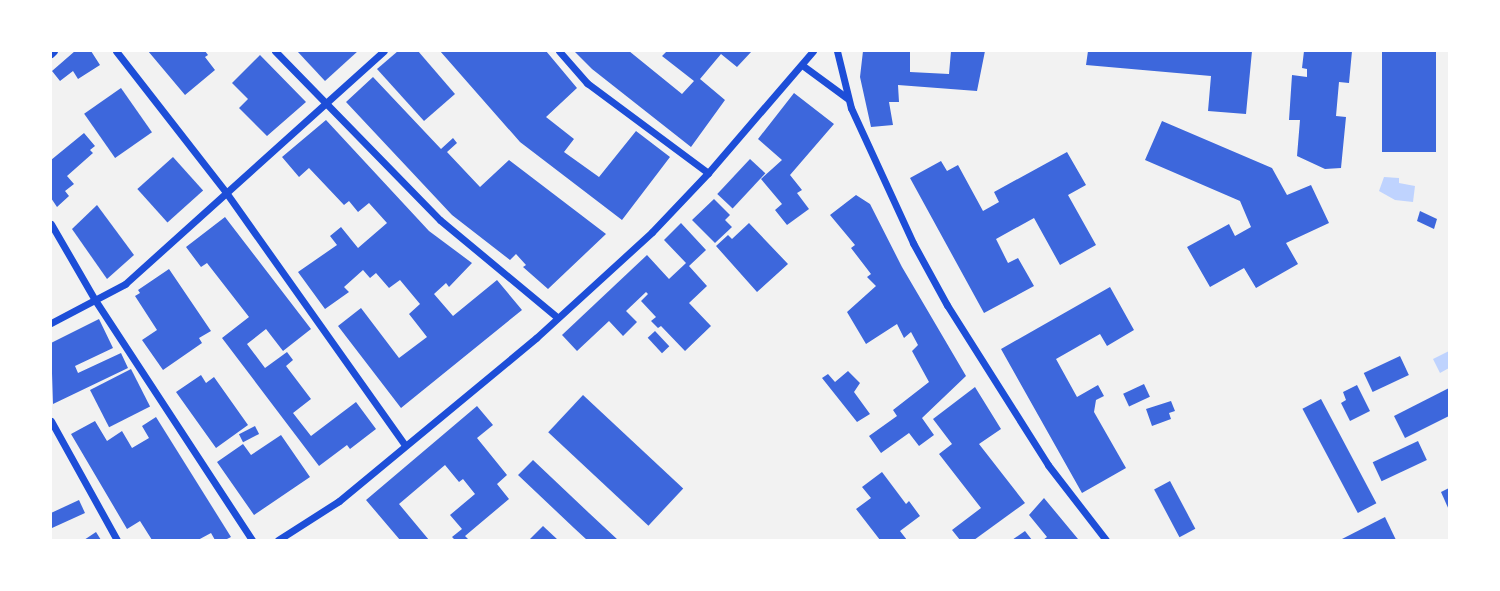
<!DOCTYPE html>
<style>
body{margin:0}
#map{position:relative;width:1500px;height:591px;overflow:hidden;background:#f2f2f2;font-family:Barlow,sans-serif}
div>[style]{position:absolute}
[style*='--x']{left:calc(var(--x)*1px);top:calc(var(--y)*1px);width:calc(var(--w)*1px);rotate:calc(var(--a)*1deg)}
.water>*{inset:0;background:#bfd3fe}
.building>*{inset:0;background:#3d67dc;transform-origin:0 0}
.minor>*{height:7px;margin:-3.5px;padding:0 3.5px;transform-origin:3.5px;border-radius:3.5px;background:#1d4ed8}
span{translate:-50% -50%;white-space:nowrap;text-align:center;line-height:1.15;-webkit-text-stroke:5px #fff;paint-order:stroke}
.frame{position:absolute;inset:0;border:52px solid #fff;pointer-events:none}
</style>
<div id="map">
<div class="water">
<div style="clip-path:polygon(1384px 177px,1399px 178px,1399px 183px,1415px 186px,1413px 202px,1395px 200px,1379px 191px)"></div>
<div style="clip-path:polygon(1449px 351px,1449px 368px,1440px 373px,1433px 359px)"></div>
</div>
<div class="building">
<div style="clip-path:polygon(75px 51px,91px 51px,100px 65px,78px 79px,73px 71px,60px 81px,52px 71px)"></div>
<div style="clip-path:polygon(148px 51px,205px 51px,208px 55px,205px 57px,215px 70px,185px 95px)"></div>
<div style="clip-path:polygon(297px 51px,358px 51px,325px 81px)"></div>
<div style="clip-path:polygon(398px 51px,418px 51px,455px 94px,424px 121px,377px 69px)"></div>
<div style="clip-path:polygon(440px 51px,546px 51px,577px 88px,546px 117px,574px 139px,564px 152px,599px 177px,636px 131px,670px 157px,622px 220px,520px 142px)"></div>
<div style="clip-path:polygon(574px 51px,629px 51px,682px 94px,694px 81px,662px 56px,667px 51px,752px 51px,737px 67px,721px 54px,700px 79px,725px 100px,691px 147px,592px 69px)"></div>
<div style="clip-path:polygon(863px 51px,910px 51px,910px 72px,949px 74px,951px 51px,985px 51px,977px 91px,898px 85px,899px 102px,889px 102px,893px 125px,871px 127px,860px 77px)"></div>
<div style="clip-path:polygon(1088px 51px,1252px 51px,1246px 114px,1208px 111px,1211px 76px,1086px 65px)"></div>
<div style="clip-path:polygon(1304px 51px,1352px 51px,1349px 83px,1339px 82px,1336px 116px,1346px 117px,1341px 168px,1325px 169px,1297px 156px,1300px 120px,1289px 120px,1292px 75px,1307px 77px,1307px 69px,1302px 68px)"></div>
<div style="left:1382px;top:51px;width:54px;height:101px"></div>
<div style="clip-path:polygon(260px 55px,306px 102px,267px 136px,239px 108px,248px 99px,232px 83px)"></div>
<div style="clip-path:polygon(373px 77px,441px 149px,453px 138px,457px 143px,447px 152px,480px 187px,509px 160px,606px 234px,548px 289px,523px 267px,526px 265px,516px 254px,510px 260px,452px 215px,346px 102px)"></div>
<div style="left:121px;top:88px;width:54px;height:45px;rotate:55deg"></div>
<div style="clip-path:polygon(794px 93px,834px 124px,790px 175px,802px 190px,797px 193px,809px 209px,787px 225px,775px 210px,782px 204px,761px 179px,782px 160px,758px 139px)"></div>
<div style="clip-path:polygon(326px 120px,429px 231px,472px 263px,449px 287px,446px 283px,434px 294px,453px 316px,497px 280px,522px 310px,401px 408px,338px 326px,361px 308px,399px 358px,427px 337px,409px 314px,420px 304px,400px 280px,389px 288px,376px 273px,370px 278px,363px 270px,344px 287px,349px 292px,325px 309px,298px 272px,337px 245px,330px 236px,341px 227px,358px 248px,387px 223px,369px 203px,358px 212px,349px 201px,344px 205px,309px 168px,299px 177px,282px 157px)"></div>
<div style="clip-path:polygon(1162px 121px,1272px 168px,1287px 195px,1311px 185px,1329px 223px,1286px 243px,1298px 264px,1256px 288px,1244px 268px,1210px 287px,1187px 247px,1229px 224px,1235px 236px,1251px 227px,1240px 201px,1145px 160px)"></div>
<div style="clip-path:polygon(84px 133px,95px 146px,90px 150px,93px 153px,67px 176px,74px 184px,65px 191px,69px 196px,57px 207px,51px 198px,51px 160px)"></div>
<div style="clip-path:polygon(1067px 152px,1086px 185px,1068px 195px,1096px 245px,1060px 265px,1034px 218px,996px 239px,1008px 263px,1018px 258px,1034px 286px,984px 313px,910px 178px,941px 161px,947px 171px,958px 165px,983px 211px,999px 202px,994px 192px)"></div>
<div style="left:173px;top:157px;width:45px;height:48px;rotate:48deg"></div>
<div style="left:750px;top:159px;width:21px;height:48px;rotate:43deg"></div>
<div style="clip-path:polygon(856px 195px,870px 204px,902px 267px,966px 376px,922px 418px,934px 435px,919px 446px,909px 433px,881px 453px,869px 436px,897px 416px,893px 410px,929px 382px,912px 351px,918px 345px,911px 332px,904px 338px,897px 324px,866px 344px,847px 312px,876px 286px,867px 277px,871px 274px,851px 248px,855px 245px,830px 215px)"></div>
<div style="clip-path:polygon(714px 199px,730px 215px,725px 220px,732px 227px,715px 243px,692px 220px)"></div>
<div style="clip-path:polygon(97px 205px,134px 255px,107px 279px,72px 229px)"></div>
<div style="clip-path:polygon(1420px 211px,1437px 219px,1434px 229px,1417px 221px)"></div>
<div style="clip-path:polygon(225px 217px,311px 329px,283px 351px,266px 329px,247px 344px,265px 368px,287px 352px,293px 360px,286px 366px,311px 399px,293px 413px,311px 436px,356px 402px,376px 429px,350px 449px,347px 445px,319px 466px,222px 338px,249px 317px,207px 263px,201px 267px,186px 247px)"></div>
<div style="clip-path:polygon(681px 223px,706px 250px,689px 266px,707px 286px,689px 303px,711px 326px,685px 351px,661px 326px,658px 328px,651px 321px,656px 317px,641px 301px,648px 294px,646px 292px,626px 311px,637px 322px,623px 336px,609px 321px,577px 351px,562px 335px,647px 255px,669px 279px,686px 263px,664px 240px)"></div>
<div style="clip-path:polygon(749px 223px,788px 264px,757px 292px,716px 246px,728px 235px,732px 239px)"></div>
<div style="clip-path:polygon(169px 269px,211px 331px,199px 338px,202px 343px,163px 370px,142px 340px,157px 330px,135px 296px,140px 293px,138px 290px)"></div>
<div style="clip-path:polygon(1110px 287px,1134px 330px,1107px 346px,1100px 334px,1056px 359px,1077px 397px,1098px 385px,1104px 396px,1096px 400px,1094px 412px,1126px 468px,1082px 493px,1001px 349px)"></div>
<div style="clip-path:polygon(99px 319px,113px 348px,75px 366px,78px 373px,121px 353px,128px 368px,53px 404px,51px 343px)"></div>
<div style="left:655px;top:331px;width:21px;height:10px;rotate:47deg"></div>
<div style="left:1400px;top:356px;width:21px;height:40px;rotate:65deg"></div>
<div style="left:131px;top:369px;width:42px;height:46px;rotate:63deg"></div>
<div style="clip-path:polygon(848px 371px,860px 383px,854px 392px,870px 414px,857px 422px,822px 378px,828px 374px,835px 382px)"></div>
<div style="clip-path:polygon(201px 375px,206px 383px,214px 377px,248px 425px,216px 448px,176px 392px)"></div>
<div style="left:1144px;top:384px;width:14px;height:23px;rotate:65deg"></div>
<div style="clip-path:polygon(1357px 385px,1370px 411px,1350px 421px,1341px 403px,1346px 400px,1343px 392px)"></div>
<div style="clip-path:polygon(975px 387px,1001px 429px,979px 444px,1025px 503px,974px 540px,960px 540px,952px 530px,981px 508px,939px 454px,952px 444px,933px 419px)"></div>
<div style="clip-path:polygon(1449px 388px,1449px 416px,1405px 438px,1394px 416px)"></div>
<div style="left:583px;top:395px;width:137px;height:51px;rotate:43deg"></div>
<div style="left:1321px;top:399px;width:118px;height:21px;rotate:62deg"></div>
<div style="clip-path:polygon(1171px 401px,1175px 411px,1169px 413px,1171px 419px,1152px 426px,1146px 409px)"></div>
<div style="clip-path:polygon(477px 406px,493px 425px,477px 438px,507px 475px,497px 484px,509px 499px,465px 536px,469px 540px,455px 540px,452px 537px,462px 529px,450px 515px,475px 494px,463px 479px,459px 482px,445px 465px,399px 504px,429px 540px,400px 540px,366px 500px)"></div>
<div style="clip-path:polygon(156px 417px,231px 537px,225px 540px,215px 540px,211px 533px,198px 540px,152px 540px,140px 521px,127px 529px,71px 434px,95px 421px,107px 441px,122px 431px,132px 448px,149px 438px,142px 426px)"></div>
<div style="left:255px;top:426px;width:9px;height:18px;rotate:63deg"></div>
<div style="clip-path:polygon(281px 435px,310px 477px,254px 515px,217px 462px,243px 444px,251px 455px)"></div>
<div style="left:1418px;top:441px;width:21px;height:50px;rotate:65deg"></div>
<div style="clip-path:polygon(533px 460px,589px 513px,618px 540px,587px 540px,574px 528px,518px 475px)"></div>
<div style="clip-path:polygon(882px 472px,906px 504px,909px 501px,920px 516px,900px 531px,907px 540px,880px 540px,856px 509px,871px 498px,862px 487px)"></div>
<div style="left:1170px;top:481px;width:54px;height:18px;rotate:62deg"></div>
<div style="clip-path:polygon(1449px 488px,1449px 510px,1441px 492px)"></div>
<div style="clip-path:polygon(1044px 498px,1078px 539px,1077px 540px,1043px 540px,1047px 537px,1029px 515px)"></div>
<div style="clip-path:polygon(79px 500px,85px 513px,52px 528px,51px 513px)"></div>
<div style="clip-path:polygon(1385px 517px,1396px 540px,1340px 540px)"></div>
<div style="clip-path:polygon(543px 526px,558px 540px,530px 539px)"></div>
<div style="clip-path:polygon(1025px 531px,1032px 540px,1012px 540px)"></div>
<div style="clip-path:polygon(96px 532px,101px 540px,84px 540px)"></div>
</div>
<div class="minor">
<div style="--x:116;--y:51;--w:177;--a:52.1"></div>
<div style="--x:225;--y:191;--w:311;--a:54.7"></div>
<div style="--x:275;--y:51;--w:236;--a:45.7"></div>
<div style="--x:440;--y:220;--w:153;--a:39.7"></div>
<div style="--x:559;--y:51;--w:43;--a:48.8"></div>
<div style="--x:587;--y:83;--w:151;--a:36.6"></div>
<div style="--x:837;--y:51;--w:59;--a:76.2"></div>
<div style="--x:851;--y:108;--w:149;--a:65.3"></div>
<div style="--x:913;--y:243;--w:71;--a:61.3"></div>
<div style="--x:947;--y:305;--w:189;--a:57.7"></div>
<div style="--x:1048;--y:465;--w:95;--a:52.3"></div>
<div style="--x:51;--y:54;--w:4;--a:-45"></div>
<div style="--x:802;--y:65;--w:56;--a:36.3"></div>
<div style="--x:51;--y:224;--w:88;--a:59.9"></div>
<div style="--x:95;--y:300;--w:287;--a:56.8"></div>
<div style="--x:51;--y:323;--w:84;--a:-27.8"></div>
<div style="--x:125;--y:284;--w:348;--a:-42"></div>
<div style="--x:51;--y:421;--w:136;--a:61"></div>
<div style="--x:278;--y:540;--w:72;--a:-32.6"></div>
<div style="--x:339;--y:501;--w:256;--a:-39.6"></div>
<div style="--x:536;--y:338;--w:157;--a:-42.4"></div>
<div style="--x:652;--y:232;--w:81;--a:-46.5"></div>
<div style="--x:708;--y:173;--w:161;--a:-49.3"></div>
</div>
<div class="frame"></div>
</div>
